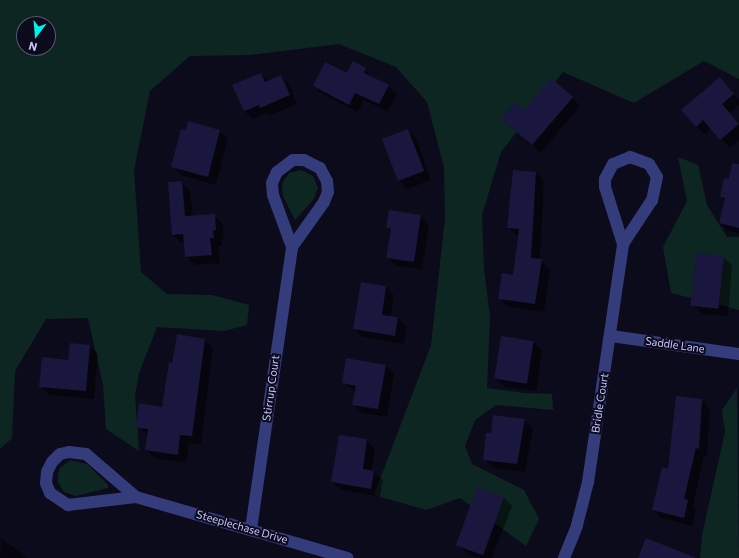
<!DOCTYPE html>
<style>
body{margin:0}
#map{position:relative;width:739px;height:558px;overflow:hidden;background:#0c0b1c;font-family:Commissioner,sans-serif}
div>[style]{position:absolute}
[style*='--x']{left:calc(var(--x)*1px);top:calc(var(--y)*1px);width:calc(var(--w)*1px);rotate:calc(var(--a)*1deg)}
.green>*{inset:0;background:#0e2622}
.shadow>*{inset:0;background:#0007}
.building>*{inset:0;background:#19173d;transform-origin:0 0}
.minor>*{height:12px;margin:-6px;padding:0 6px;transform-origin:6px;border-radius:6px;background:#353c7c}
span{translate:-50% -50%;white-space:nowrap;text-align:center;line-height:1.15;-webkit-text-stroke:4px #0c0b1c;paint-order:stroke}
.street-label{font-size:11px;color:#c6c7ff}
.north{position:absolute;left:16px;top:16px;width:40px;height:40px;box-sizing:border-box;background:#0c0b1c;border:1px solid #565677;border-radius:50%;rotate:196deg;font-size:11px;font-weight:700;line-height:16px;text-align:center;color:#c6c7ff}
.north::after{content:'';display:block;margin:auto;width:14px;height:18px;background:#00f1e9;clip-path:polygon(50% 0,100% 100%,50% 72%,0 100%)}
</style>
<div id="map">
<div class="green">
<div style="clip-path:polygon(evenodd,0 0,739px 0,739px 79px,704px 61px,634px 103px,563px 72px,501px 152px,482px 215px,484px 269px,490px 317px,487px 388px,524px 393px,552px 394px,553px 410px,496px 405px,475px 420px,465px 446px,472px 464px,524px 490px,539px 519px,526px 546px,460px 498px,426px 510px,374px 495px,431px 345px,445px 219px,444px 167px,427px 102px,396px 67px,339px 44px,249px 55px,190px 56px,150px 91px,134px 170px,141px 272px,167px 294px,212px 295px,249px 305px,247px 325px,224px 331px,157px 327px,139px 373px,135px 395px,139px 451px,106px 429px,103px 385px,88px 318px,46px 319px,15px 371px,12px 438px,0 449px,0 0,24px 24px,48px 24px,48px 48px,24px 48px,24px 24px)"></div>
<div style="clip-path:polygon(678px 157px,698px 165px,707px 205px,727px 237px,739px 237px,739px 310px,671px 293px,663px 247px,687px 201px)"></div>
<div style="clip-path:polygon(301px 170px,313px 176px,318px 188px,313px 200px,295px 220px,283px 196px,282px 184px,289px 173px)"></div>
<div style="clip-path:polygon(737px 388px,739px 558px,700px 558px,702px 535px,725px 432px,722px 410px)"></div>
<div style="clip-path:polygon(70px 460px,87px 464px,108px 485px,108px 488px,76px 496px,64px 492px,58px 482px,58px 474px,60px 468px)"></div>
</div>
<div class="shadow">
<div style="clip-path:polygon(365px 69px,373px 79px,388px 86px,397px 94px,388px 112px,364px 100px,358px 112px,322px 94px,314px 86px)"></div>
<div style="clip-path:polygon(261px 74px,269px 81px,281px 76px,290px 85px,297px 104px,269px 116px,267px 113px,253px 119px,244px 111px)"></div>
<div style="clip-path:polygon(728px 87px,739px 100px,739px 105px,730px 113px,739px 124px,739px 140px,730px 148px,712px 128px,705px 135px,696px 126px)"></div>
<div style="clip-path:polygon(572px 97px,580px 106px,541px 153px,502px 119px)"></div>
<div style="clip-path:polygon(189px 122px,220px 131px,228px 139px,216px 185px,181px 175px,172px 166px)"></div>
<div style="clip-path:polygon(407px 130px,416px 138px,431px 180px,407px 189px,399px 180px)"></div>
<div style="clip-path:polygon(513px 172px,536px 173px,544px 181px,540px 260px,550px 269px,544px 312px,508px 307px,499px 298px,513px 276px,519px 237px,508px 228px)"></div>
<div style="clip-path:polygon(181px 182px,190px 191px,193px 217px,214px 215px,223px 224px,224px 239px,221px 239px,222px 246px,218px 246px,220px 263px,194px 265px,186px 256px,185px 243px,181px 243px,173px 235px)"></div>
<div style="clip-path:polygon(739px 182px,739px 234px,728px 231px,720px 223px,725px 201px,721px 196px)"></div>
<div style="clip-path:polygon(420px 216px,429px 225px,422px 270px,396px 266px,387px 257px,391px 232px,387px 228px)"></div>
<div style="clip-path:polygon(723px 257px,732px 265px,728px 316px,702px 314px,693px 305px)"></div>
<div style="clip-path:polygon(386px 287px,394px 295px,391px 317px,398px 318px,407px 327px,404px 344px,362px 337px,354px 329px)"></div>
<div style="clip-path:polygon(177px 335px,205px 340px,213px 348px,201px 444px,189px 443px,186px 463px,155px 458px,146px 450px,148px 436px,137px 427px,163px 408px)"></div>
<div style="clip-path:polygon(534px 342px,542px 350px,537px 391px,505px 387px,496px 379px)"></div>
<div style="clip-path:polygon(90px 346px,98px 354px,94px 399px,49px 395px,40px 386px)"></div>
<div style="clip-path:polygon(386px 366px,394px 374px,387px 417px,362px 413px,354px 405px,356px 392px,343px 383px)"></div>
<div style="clip-path:polygon(702px 400px,710px 409px,707px 457px,704px 456px,693px 506px,696px 509px,692px 526px,662px 518px,653px 510px,669px 470px)"></div>
<div style="clip-path:polygon(524px 420px,533px 429px,525px 472px,493px 468px,484px 459px,492px 434px)"></div>
<div style="clip-path:polygon(340px 436px,367px 440px,375px 449px,372px 471px,383px 480px,380px 497px,341px 490px,332px 482px)"></div>
<div style="clip-path:polygon(478px 488px,504px 498px,512px 506px,492px 558px,477px 558px,468px 555px,459px 546px)"></div>
<div style="clip-path:polygon(1px 539px,19px 551px,26px 558px,0 558px)"></div>
</div>
<div class="building">
<div style="clip-path:polygon(353px 61px,366px 68px,364px 73px,389px 85px,379px 104px,355px 93px,349px 105px,313px 86px,325px 62px,347px 73px)"></div>
<div style="clip-path:polygon(261px 73px,265px 82px,281px 75px,290px 95px,260px 108px,259px 105px,244px 111px,232px 85px)"></div>
<div style="clip-path:polygon(720px 77px,734px 94px,722px 104px,739px 124px,720px 140px,703px 120px,696px 127px,681px 110px)"></div>
<div style="clip-path:polygon(551px 78px,573px 97px,532px 145px,501px 119px,515px 102px,524px 110px)"></div>
<div style="clip-path:polygon(188px 121px,220px 130px,208px 177px,171px 167px,181px 129px,186px 130px)"></div>
<div style="left:408px;top:129px;width:45px;height:28px;rotate:69deg"></div>
<div style="clip-path:polygon(732px 163px,739px 164px,739px 228px,719px 223px,725px 198px,720px 197px,724px 178px,729px 179px)"></div>
<div style="clip-path:polygon(513px 170px,536px 172px,531px 258px,542px 259px,535px 304px,498px 299px,502px 273px,513px 275px,519px 229px,507px 228px)"></div>
<div style="clip-path:polygon(182px 181px,185px 216px,215px 214px,216px 230px,213px 231px,214px 238px,210px 238px,212px 255px,185px 257px,183px 234px,172px 235px,168px 182px)"></div>
<div style="clip-path:polygon(389px 210px,421px 215px,414px 262px,386px 258px,391px 229px,386px 228px)"></div>
<div style="left:696px;top:253px;width:28px;height:53px;rotate:6deg"></div>
<div style="clip-path:polygon(361px 282px,386px 286px,382px 315px,398px 317px,395px 336px,353px 329px)"></div>
<div style="clip-path:polygon(177px 334px,205px 339px,192px 436px,180px 435px,178px 455px,145px 450px,148px 429px,136px 428px,139px 403px,162px 407px,169px 362px,172px 363px)"></div>
<div style="left:501px;top:336px;width:33px;height:43px;rotate:9deg"></div>
<div style="clip-path:polygon(70px 343px,90px 345px,86px 391px,39px 387px,42px 357px,68px 360px)"></div>
<div style="clip-path:polygon(346px 358px,386px 365px,378px 409px,352px 405px,356px 386px,342px 383px)"></div>
<div style="clip-path:polygon(676px 396px,702px 399px,699px 449px,696px 448px,684px 499px,688px 500px,684px 518px,652px 510px,662px 467px,668px 469px)"></div>
<div style="clip-path:polygon(493px 415px,525px 419px,517px 464px,483px 460px,486px 433px,491px 433px)"></div>
<div style="clip-path:polygon(339px 435px,367px 439px,363px 469px,374px 471px,371px 489px,331px 482px)"></div>
<div style="left:477px;top:487px;width:29px;height:62px;rotate:20deg"></div>
<div style="clip-path:polygon(646px 538px,694px 557px,694px 558px,638px 558px)"></div>
</div>
<div class="minor">
<div style="--x:630;--y:157;--w:20;--a:20"></div>
<div style="--x:649;--y:164;--w:15;--a:58"></div>
<div style="--x:657;--y:177;--w:24;--a:102"></div>
<div style="--x:652;--y:200;--w:53;--a:123.4"></div>
<div style="--x:623;--y:244;--w:60;--a:-107.5"></div>
<div style="--x:605;--y:187;--w:8;--a:-90"></div>
<div style="--x:605;--y:179;--w:17;--a:-62"></div>
<div style="--x:613;--y:164;--w:18;--a:-22"></div>
<div style="--x:293;--y:160;--w:11;--a:0"></div>
<div style="--x:304;--y:160;--w:18;--a:27"></div>
<div style="--x:320;--y:168;--w:15;--a:62"></div>
<div style="--x:327;--y:181;--w:11;--a:85"></div>
<div style="--x:328;--y:192;--w:11;--a:112"></div>
<div style="--x:324;--y:202;--w:55;--a:125.4"></div>
<div style="--x:292;--y:247;--w:55;--a:-110.1"></div>
<div style="--x:273;--y:195;--w:12;--a:-95"></div>
<div style="--x:272;--y:183;--w:12;--a:-66"></div>
<div style="--x:277;--y:172;--w:20;--a:-37"></div>
<div style="--x:611;--y:336;--w:129;--a:8"></div>
<div style="--x:136;--y:497;--w:66;--a:-139.3"></div>
<div style="--x:86;--y:454;--w:17;--a:-173"></div>
<div style="--x:69;--y:452;--w:9;--a:167"></div>
<div style="--x:60;--y:454;--w:11;--a:135"></div>
<div style="--x:52;--y:462;--w:11;--a:117"></div>
<div style="--x:47;--y:472;--w:11;--a:95"></div>
<div style="--x:46;--y:483;--w:11;--a:68"></div>
<div style="--x:50;--y:493;--w:22;--a:34"></div>
<div style="--x:68;--y:505;--w:68;--a:-6.7"></div>
<div style="--x:136;--y:497;--w:220;--a:16.1"></div>
<div style="--x:251;--y:529;--w:285;--a:-81.7"></div>
<div style="--x:564;--y:558;--w:35;--a:-68"></div>
<div style="--x:577;--y:525;--w:44;--a:-75.7"></div>
<div style="--x:588;--y:482;--w:241;--a:-81.6"></div>
</div>
<div class="street-label">
<span style="left:675px;top:345px;rotate:8deg">Saddle Lane</span>
<span style="left:271px;top:388px;rotate:-82deg">Stirrup Court</span>
<span style="left:600px;top:403px;rotate:-81deg">Bridle Court</span>
<span style="left:242px;top:527px;rotate:16deg">Steeplechase Drive</span>
</div>
<div class="north">N</div>
</div>
